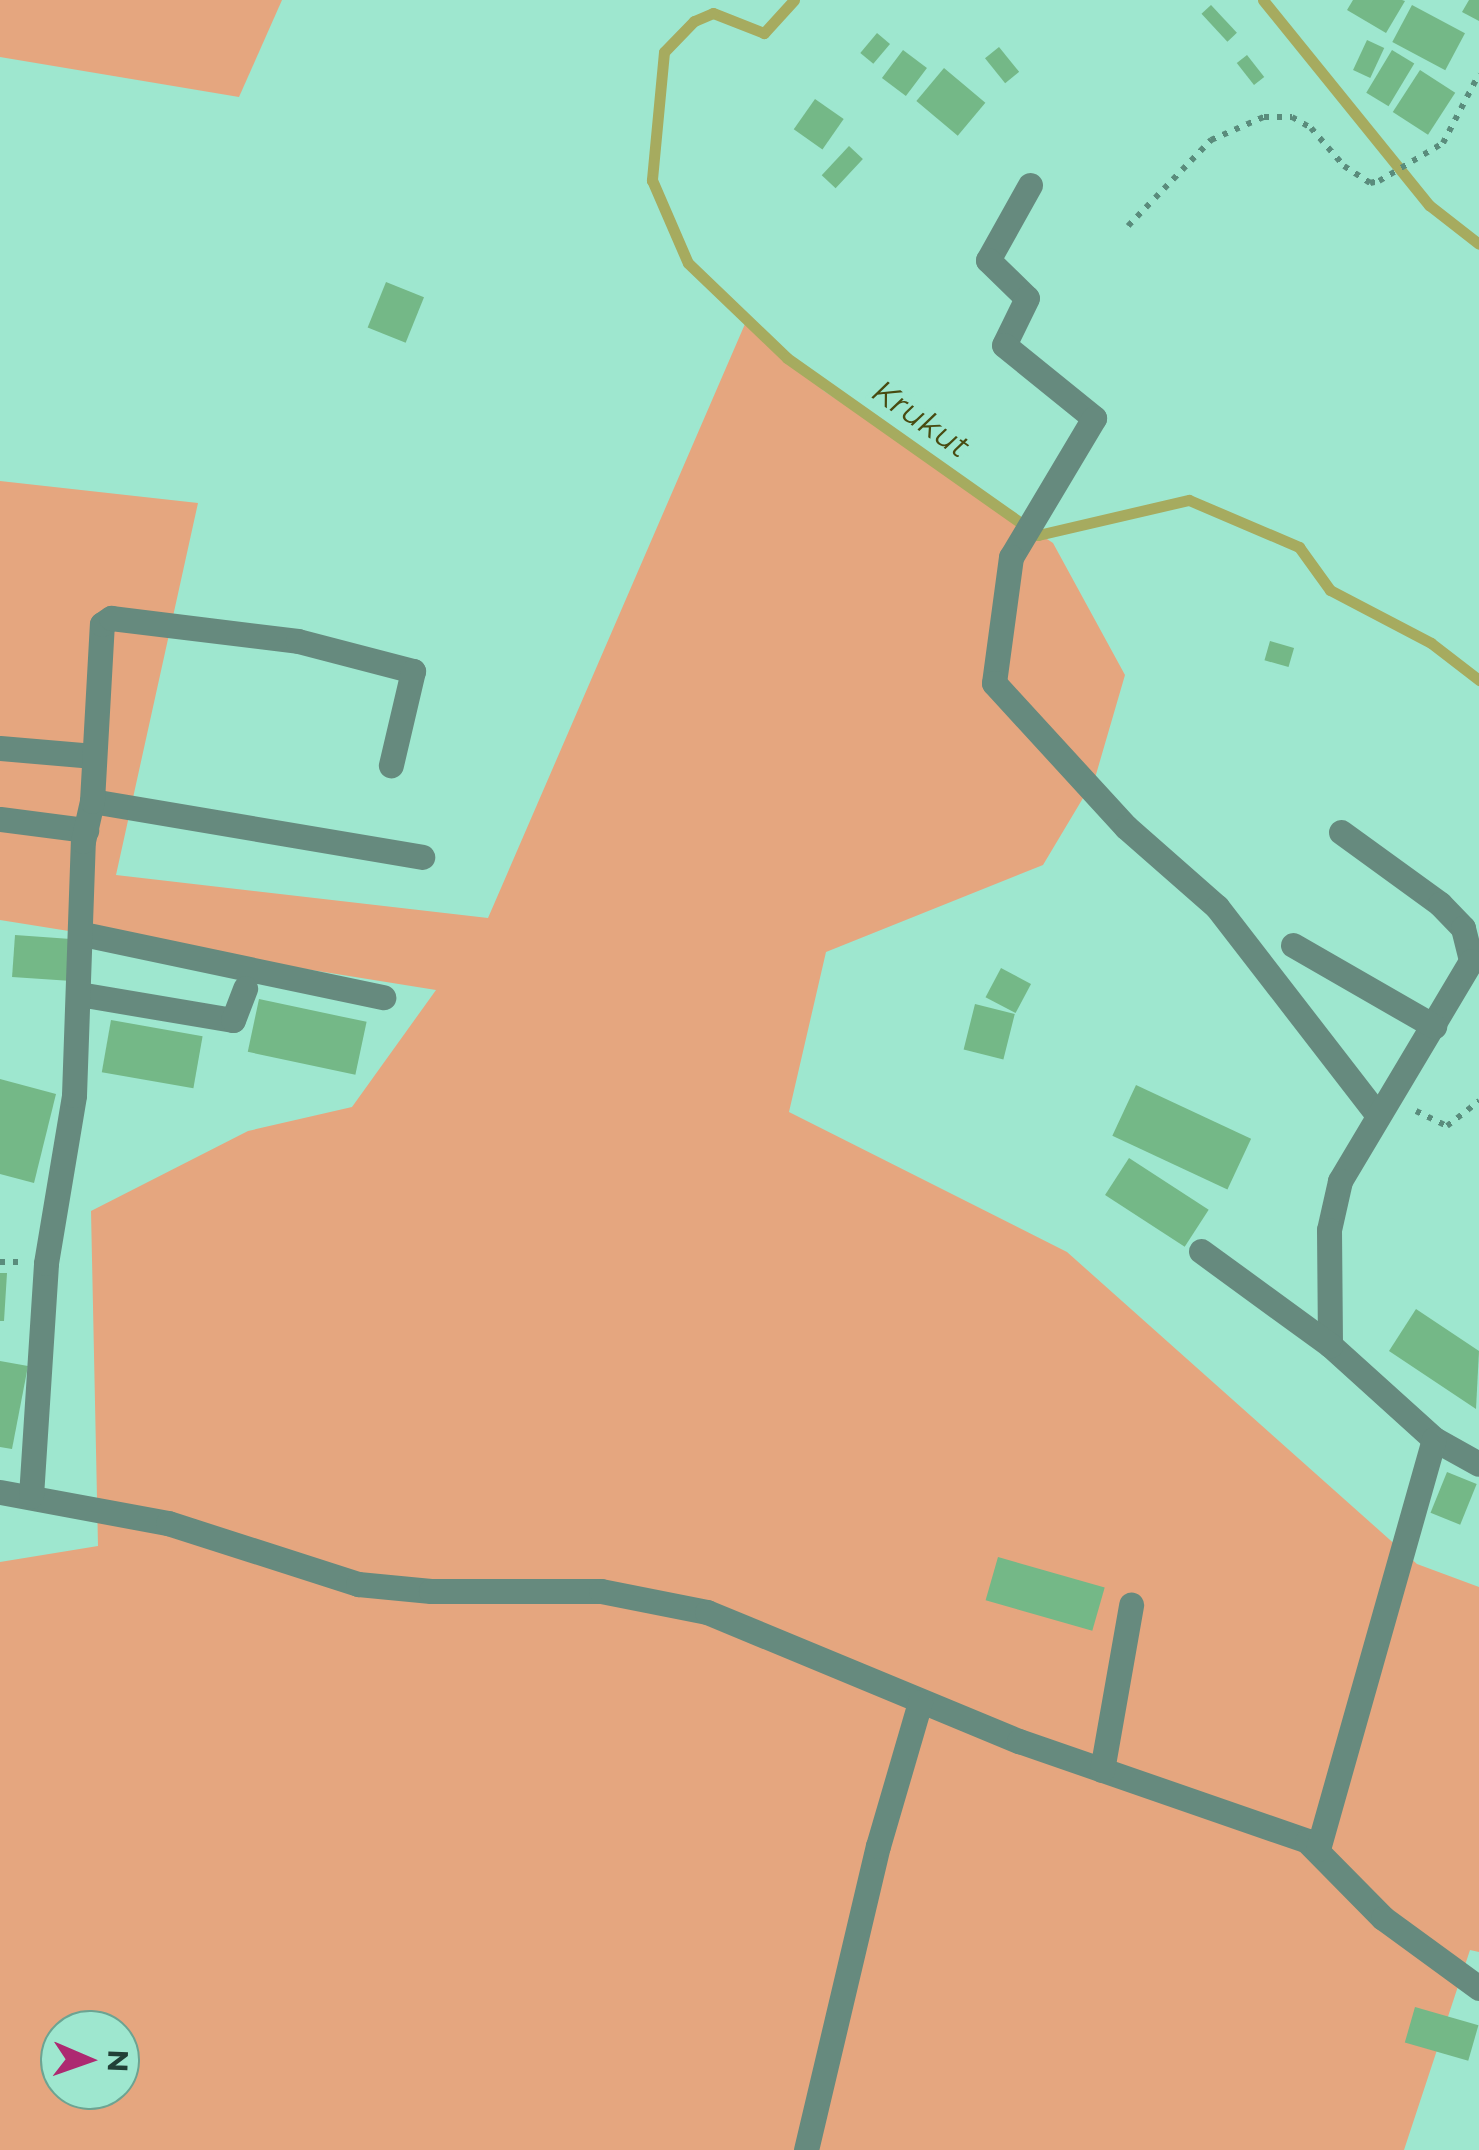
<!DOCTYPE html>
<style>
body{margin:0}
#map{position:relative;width:1479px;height:2150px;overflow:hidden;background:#9ee7cf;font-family:Montserrat,sans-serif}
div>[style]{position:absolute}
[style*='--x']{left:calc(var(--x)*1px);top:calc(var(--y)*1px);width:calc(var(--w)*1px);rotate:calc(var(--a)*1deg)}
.green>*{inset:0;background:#e5a67f}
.stream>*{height:11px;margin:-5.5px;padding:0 5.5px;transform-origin:5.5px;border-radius:5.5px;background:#a6ab5f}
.building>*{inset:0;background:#74b887;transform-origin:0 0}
.path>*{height:6px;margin-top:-3px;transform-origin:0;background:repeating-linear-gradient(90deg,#5a8c7c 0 5px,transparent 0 13px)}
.minor>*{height:25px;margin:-12.5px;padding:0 12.5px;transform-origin:12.5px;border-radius:12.5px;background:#668a7e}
span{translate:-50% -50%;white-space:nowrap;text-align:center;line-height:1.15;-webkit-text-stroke:9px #9ee7cf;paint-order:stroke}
.water-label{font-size:32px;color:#484b11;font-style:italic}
.north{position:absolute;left:40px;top:2010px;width:100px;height:100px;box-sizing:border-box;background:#9ee7cf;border:2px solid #6ca492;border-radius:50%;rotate:92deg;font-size:28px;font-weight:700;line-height:40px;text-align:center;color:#224037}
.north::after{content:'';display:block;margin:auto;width:35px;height:45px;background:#ad2971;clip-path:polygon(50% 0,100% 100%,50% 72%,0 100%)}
</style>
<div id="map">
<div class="green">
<div style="clip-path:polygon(0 0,282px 0,239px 97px,0 57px)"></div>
<div style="clip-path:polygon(evenodd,748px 317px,824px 391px,1053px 543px,1125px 675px,1095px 778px,1043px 865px,826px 952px,789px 1112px,1067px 1252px,1417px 1564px,1479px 1587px,1479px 1952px,1470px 1950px,1404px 2150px,0 2150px,0 1562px,98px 1546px,91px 1211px,248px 1131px,352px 1107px,436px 990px,0 920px,0 481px,198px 503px,116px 875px,488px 918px,748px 317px,60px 2030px,120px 2030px,120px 2090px,60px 2090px,60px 2030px)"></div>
</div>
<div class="stream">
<div style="--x:794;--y:0;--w:45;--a:132.3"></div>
<div style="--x:764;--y:33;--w:55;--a:-158.6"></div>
<div style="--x:713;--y:13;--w:21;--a:157"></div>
<div style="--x:694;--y:21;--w:43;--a:134.1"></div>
<div style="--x:664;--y:52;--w:129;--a:95.4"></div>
<div style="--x:652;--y:180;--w:90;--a:66.6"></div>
<div style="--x:688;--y:263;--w:137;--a:43.8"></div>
<div style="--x:787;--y:358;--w:307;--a:35.2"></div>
<div style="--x:1038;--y:535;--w:155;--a:-13.1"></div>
<div style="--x:1189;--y:500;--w:120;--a:23.1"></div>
<div style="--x:1299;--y:547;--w:53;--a:54.2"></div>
<div style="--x:1330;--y:590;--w:114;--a:27.7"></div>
<div style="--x:1431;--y:643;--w:61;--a:37.6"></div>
<div style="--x:1263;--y:0;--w:264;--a:51"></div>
<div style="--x:1429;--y:205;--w:63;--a:38"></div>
</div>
<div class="building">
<div style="clip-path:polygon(1353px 0,1402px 0,1405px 1px,1386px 33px,1347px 10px)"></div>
<div style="clip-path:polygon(1469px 0,1479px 0,1479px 21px,1462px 12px)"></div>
<div style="left:1211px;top:5px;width:38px;height:13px;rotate:47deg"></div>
<div style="left:1412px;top:5px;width:60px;height:42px;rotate:28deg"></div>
<div style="left:877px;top:33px;width:17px;height:26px;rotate:40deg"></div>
<div style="left:1367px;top:40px;width:19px;height:33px;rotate:25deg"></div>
<div style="left:999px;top:47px;width:32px;height:18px;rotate:51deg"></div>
<div style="left:903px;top:50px;width:30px;height:35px;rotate:37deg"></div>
<div style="left:1392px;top:50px;width:26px;height:50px;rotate:31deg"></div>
<div style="left:1247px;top:55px;width:28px;height:13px;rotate:52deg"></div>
<div style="left:944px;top:68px;width:54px;height:43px;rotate:40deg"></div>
<div style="left:1420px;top:70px;width:42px;height:50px;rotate:33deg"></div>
<div style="left:815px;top:99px;width:35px;height:37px;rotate:35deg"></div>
<div style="left:849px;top:146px;width:19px;height:40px;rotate:43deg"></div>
<div style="left:386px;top:282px;width:41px;height:49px;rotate:22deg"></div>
<div style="left:1270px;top:641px;width:25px;height:20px;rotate:16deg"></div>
<div style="left:15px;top:935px;width:56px;height:42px;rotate:4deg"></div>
<div style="left:1001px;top:968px;width:34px;height:33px;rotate:28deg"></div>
<div style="left:259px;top:999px;width:110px;height:54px;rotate:12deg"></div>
<div style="left:975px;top:1004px;width:41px;height:47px;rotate:14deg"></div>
<div style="left:111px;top:1020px;width:93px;height:53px;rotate:10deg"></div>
<div style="clip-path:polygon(0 1079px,56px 1094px,34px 1183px,0 1174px)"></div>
<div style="left:1136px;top:1085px;width:127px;height:56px;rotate:25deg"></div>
<div style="left:1129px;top:1158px;width:95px;height:44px;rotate:33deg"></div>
<div style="clip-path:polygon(0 1273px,7px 1273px,4px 1321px,0 1321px)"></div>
<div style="clip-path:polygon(1416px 1309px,1479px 1351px,1476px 1409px,1389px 1351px)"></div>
<div style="clip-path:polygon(0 1361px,28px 1366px,12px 1449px,0 1447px)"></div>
<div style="left:1447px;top:1472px;width:32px;height:44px;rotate:22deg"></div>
<div style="left:998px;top:1557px;width:111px;height:45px;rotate:16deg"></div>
<div style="left:1415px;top:2007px;width:66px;height:37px;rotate:16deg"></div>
</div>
<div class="path">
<div style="--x:1128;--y:226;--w:120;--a:-46"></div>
<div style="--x:1211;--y:140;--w:58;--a:-23.5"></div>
<div style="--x:1264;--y:117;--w:28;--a:0"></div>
<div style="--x:1292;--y:117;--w:22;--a:30"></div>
<div style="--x:1311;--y:128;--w:50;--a:49"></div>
<div style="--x:1344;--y:166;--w:31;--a:33"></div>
<div style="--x:1370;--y:183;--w:9;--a:-13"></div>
<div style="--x:1379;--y:181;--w:74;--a:-30.7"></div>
<div style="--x:1443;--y:143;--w:78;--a:-62.4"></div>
<div style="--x:1416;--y:1111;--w:34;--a:26"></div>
<div style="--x:1447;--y:1126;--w:41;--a:-38"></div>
<div style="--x:0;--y:1262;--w:20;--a:0"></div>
</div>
<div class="minor">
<div style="--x:1030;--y:185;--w:86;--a:119.2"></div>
<div style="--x:988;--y:260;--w:54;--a:44.3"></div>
<div style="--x:1027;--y:298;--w:52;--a:116.1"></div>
<div style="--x:1004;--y:345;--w:116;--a:39"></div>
<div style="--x:1094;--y:418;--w:162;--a:120.8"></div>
<div style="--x:1011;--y:557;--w:127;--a:97.7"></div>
<div style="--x:994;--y:683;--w:195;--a:47.5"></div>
<div style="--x:1126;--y:827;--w:121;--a:41.3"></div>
<div style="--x:1217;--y:907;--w:263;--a:52.3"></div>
<div style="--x:0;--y:748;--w:94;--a:4.9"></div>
<div style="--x:92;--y:801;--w:335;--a:9.6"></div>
<div style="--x:0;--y:819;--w:87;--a:7.3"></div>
<div style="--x:1341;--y:832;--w:122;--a:36"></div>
<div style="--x:1440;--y:904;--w:33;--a:46"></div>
<div style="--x:1463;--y:928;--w:34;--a:76"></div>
<div style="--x:1471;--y:961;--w:256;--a:120.8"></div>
<div style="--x:1340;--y:1181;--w:50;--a:102.7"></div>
<div style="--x:1329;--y:1230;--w:115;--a:89.5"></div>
<div style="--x:1330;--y:1345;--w:140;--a:42.1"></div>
<div style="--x:1434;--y:1439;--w:51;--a:29.1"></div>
<div style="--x:83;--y:934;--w:307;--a:11.9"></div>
<div style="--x:1293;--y:945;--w:163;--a:29.9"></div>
<div style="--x:79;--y:994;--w:156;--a:9.6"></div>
<div style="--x:233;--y:1020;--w:34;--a:-69"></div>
<div style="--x:1201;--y:1251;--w:160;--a:36.1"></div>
<div style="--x:0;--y:1492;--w:171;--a:10.5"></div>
<div style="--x:168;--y:1523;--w:200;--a:17.8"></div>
<div style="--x:358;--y:1584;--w:73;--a:5.5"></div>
<div style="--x:431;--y:1591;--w:170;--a:0"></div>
<div style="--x:601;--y:1591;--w:108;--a:11.2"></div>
<div style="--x:707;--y:1612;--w:338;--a:22.5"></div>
<div style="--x:1019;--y:1741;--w:305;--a:19.1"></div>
<div style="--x:1307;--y:1841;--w:108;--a:45.4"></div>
<div style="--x:1383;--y:1918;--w:119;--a:36.1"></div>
<div style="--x:31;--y:1496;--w:233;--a:-86.3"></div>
<div style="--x:46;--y:1263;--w:170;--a:-80.5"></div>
<div style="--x:74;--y:1095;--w:254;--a:-88"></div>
<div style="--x:83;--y:841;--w:41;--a:-77.3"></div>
<div style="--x:92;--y:801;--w:177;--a:-86.8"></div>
<div style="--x:102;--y:624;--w:11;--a:-34"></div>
<div style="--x:111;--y:618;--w:188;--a:7"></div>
<div style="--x:298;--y:641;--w:119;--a:14.6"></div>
<div style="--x:413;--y:671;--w:97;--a:103.2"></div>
<div style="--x:1102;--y:1770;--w:168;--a:-80"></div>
<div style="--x:1318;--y:1849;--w:426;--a:-74.2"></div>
<div style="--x:806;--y:2150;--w:312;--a:-76.7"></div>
<div style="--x:878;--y:1846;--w:150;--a:-73.7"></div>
</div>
<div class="water-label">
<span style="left:921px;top:419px;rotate:35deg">Krukut</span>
</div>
<div class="north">N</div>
</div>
